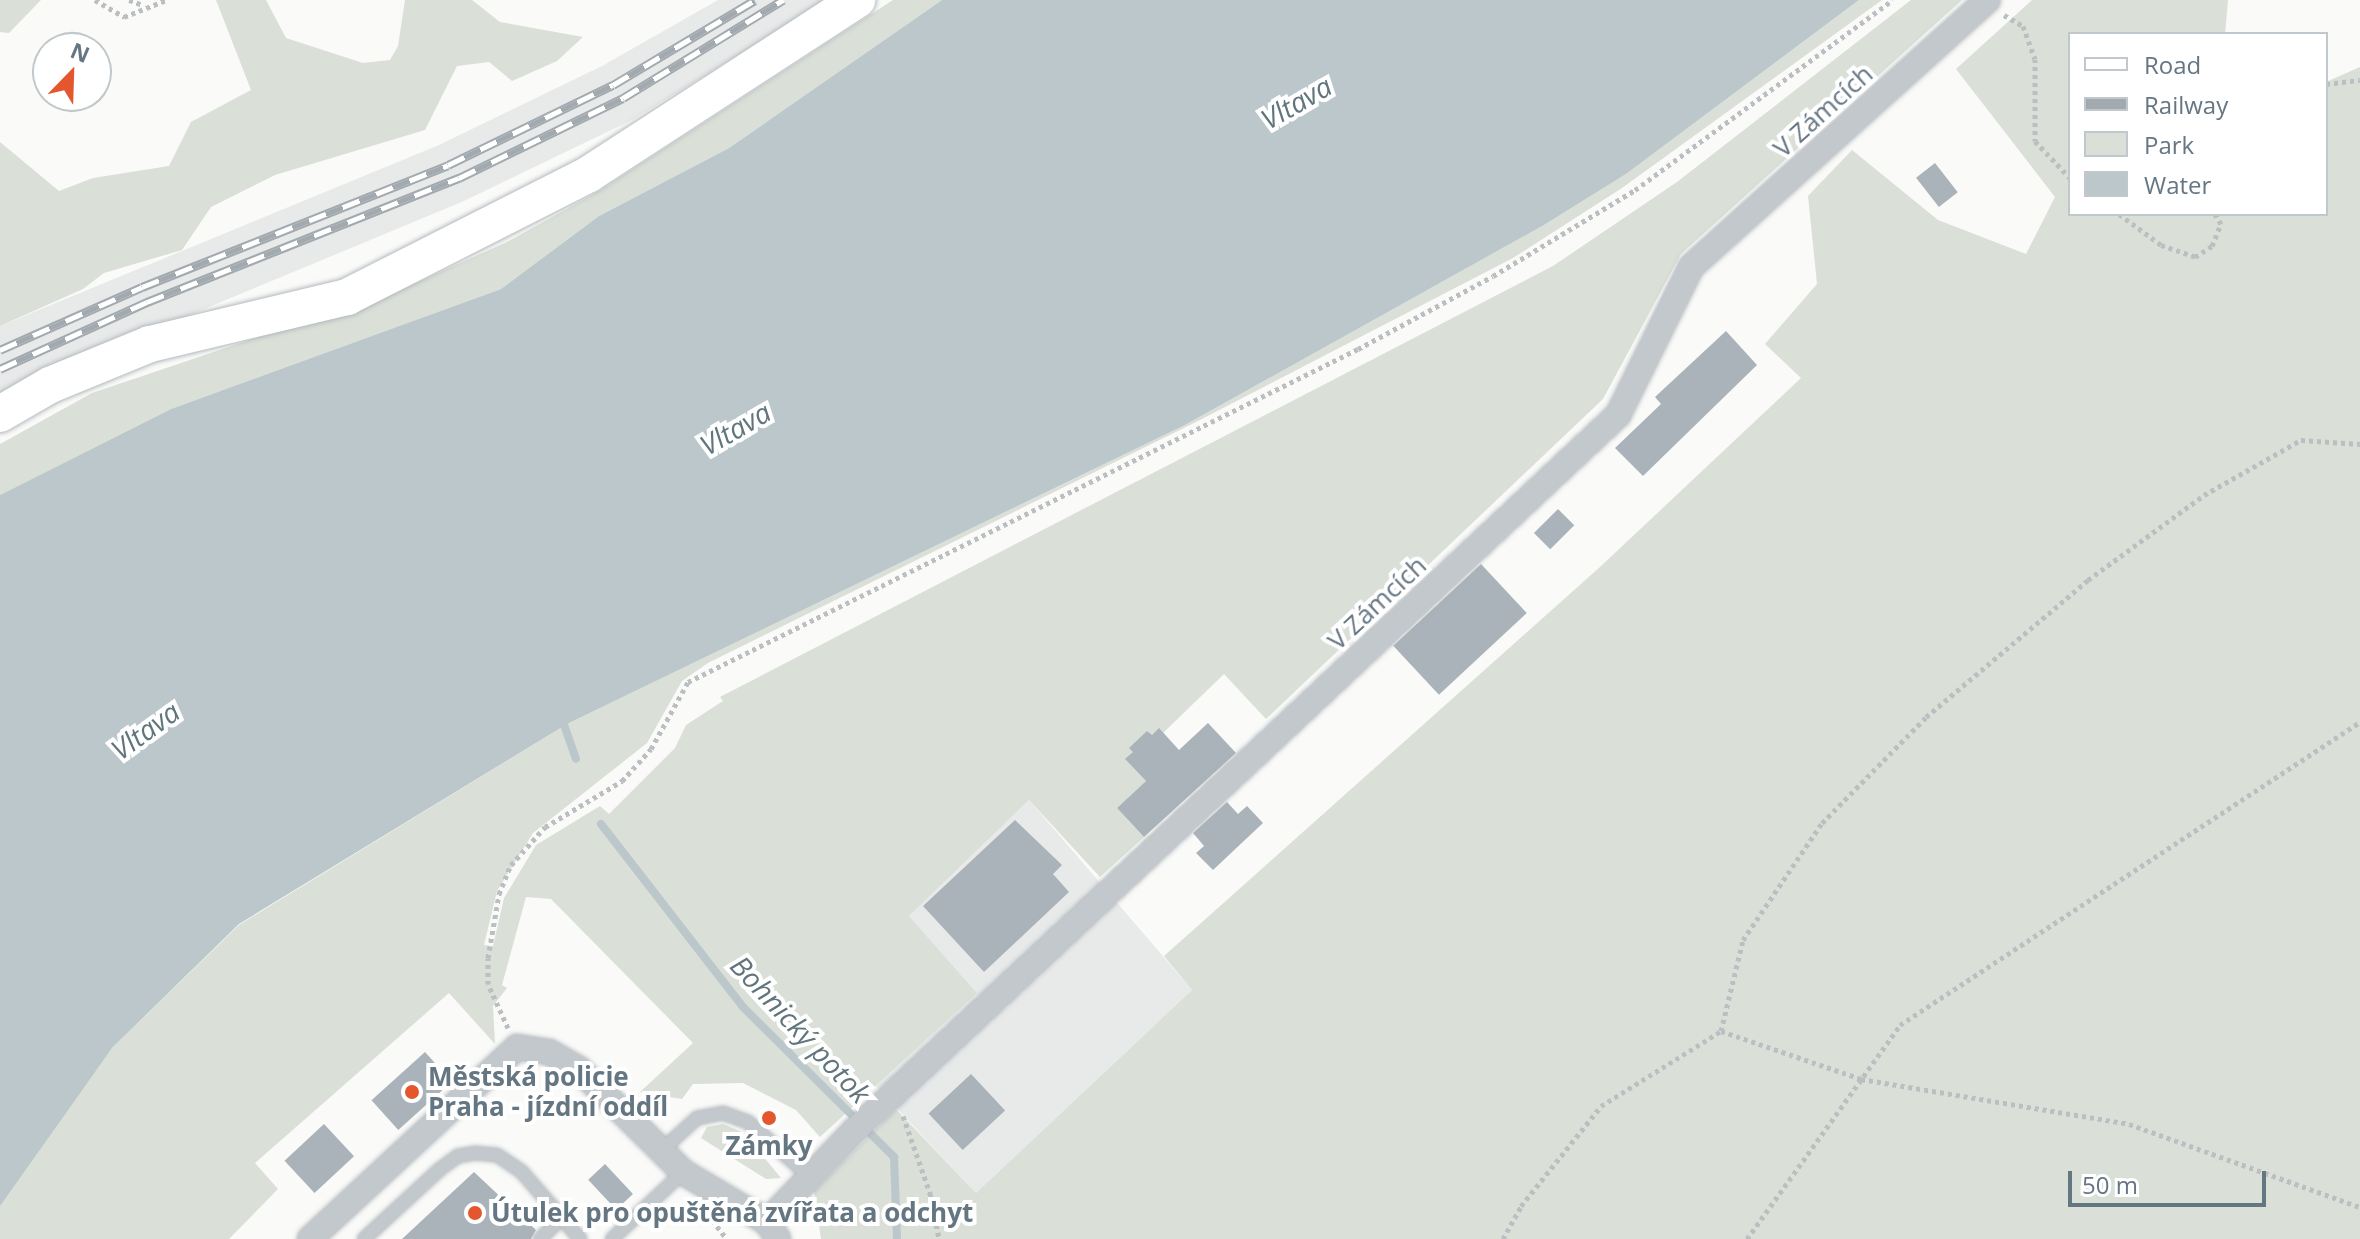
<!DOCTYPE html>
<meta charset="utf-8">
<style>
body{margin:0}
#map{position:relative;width:2360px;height:1239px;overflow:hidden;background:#fafaf8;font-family:"Open Sans",sans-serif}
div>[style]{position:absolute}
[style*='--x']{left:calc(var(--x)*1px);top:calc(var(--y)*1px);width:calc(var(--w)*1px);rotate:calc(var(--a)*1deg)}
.built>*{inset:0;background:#e8e9e9}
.green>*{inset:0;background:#dadfd7}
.water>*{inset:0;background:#bbc7cb}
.stream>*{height:8px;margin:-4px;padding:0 4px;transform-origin:4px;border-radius:4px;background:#bbc7cb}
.building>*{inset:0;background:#aab3b9;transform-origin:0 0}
.path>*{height:5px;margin-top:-2.5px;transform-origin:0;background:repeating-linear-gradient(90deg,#bbbfc2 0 4px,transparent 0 8px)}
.roads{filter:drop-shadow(0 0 2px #b3babf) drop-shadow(0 0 2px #b3babf)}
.lane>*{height:12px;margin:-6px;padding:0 6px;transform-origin:6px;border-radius:6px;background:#c3c8cc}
.street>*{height:24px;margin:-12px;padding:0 12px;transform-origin:12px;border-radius:12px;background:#c3c8cc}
.secondary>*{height:36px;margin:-18px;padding:0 18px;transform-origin:18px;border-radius:18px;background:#fff}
.rail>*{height:9px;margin-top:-4.5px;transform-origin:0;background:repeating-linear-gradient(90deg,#fff 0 18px,#a2aab0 0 36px);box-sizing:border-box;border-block:2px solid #a2aab0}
.dots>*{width:22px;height:22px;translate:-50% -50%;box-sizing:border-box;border:4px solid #fff;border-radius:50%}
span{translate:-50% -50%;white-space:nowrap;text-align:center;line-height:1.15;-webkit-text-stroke:8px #fff;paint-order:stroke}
.street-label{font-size:26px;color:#657683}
.poi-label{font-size:26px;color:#657683;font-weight:700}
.left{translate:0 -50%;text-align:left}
.water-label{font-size:28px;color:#60757c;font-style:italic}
.legend{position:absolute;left:2068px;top:32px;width:260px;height:184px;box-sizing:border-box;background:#fff;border:2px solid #c1c8cd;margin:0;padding:10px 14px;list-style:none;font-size:24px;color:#657683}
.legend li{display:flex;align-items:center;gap:16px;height:40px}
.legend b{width:40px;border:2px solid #c1c8cd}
.north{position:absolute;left:32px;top:32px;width:80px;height:80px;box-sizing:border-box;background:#fff;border:2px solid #c1c8cd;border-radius:50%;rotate:23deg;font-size:22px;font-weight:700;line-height:32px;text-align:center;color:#657683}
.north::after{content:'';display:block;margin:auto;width:28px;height:36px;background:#e4572e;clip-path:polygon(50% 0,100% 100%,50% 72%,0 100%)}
.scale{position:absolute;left:2068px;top:1171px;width:198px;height:36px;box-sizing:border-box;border:4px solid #657683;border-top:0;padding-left:10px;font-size:24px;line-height:28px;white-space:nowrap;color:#657683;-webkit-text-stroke:6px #fff;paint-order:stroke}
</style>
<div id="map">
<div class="built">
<div style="clip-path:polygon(718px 0,828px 0,632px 120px,464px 201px,0 394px,0 326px,439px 145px,602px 66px)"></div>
<div style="clip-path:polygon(1029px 800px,1192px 990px,976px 1193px,876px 1086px,977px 993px,909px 916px)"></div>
</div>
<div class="green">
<div style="clip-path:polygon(0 0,41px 0,9px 33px,0 32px)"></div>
<div style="clip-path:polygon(216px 0,266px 0,286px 38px,363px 63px,390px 60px,398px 46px,405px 0,472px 0,500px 22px,583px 37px,557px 61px,512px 81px,489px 62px,457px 66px,425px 130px,275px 175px,211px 207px,182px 250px,104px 273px,83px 289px,0 326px,0 142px,59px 191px,93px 178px,169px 166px,191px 122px,251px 90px)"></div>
<div style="clip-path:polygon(893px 0,942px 0,729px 148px,599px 216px,501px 289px,171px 409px,0 495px,0 444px,92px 393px,409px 286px,507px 242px,599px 191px)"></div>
<div style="clip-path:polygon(1859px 0,1882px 0,1622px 188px,1513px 258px,1198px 421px,708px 663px,682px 681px,647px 743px,533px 833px,497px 891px,484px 945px,493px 946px,504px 898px,536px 845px,600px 806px,609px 814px,675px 748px,686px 725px,723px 701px,720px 697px,1553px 266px,1677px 182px,1911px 0,1962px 0,1681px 254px,1603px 399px,1266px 719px,1224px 674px,1163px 733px,1159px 729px,1133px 752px,1126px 760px,1146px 781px,1117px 808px,1144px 837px,1100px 877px,1029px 800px,909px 916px,977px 993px,820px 1137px,796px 1110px,743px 1083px,693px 1084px,682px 1099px,640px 1092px,693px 1043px,551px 899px,526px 897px,502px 985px,507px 988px,493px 1006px,495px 1044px,449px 993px,255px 1163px,278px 1189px,229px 1239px,0 1239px,0 1206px,10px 1187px,112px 1048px,239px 925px,567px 724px,1185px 425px,1544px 225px,1626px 174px)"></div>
<div style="clip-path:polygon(2032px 0,2228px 0,2225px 34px,2070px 34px,2070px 214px,2326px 214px,2326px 82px,2360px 67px,2360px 1239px,821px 1239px,814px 1191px,896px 1109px,976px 1193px,1192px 990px,1164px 956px,1600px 567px,1801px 378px,1765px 344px,1817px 284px,1808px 196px,1852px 150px,1938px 220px,2026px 254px,2055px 197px,1956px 69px)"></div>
<div style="clip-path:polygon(723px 1124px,744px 1133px,781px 1178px,766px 1179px,701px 1138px,707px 1127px)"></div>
</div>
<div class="water">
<div style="clip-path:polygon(942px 0,1859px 0,1626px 174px,1544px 225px,1185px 425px,567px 724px,239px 924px,112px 1048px,0 1206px,0 495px,171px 409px,501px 289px,599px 216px,729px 148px)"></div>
</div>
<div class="stream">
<div style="--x:562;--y:719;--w:42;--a:70.7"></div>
<div style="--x:601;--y:824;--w:232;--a:52.2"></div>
<div style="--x:743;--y:1007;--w:213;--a:44.8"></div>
<div style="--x:894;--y:1157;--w:82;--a:87.9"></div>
</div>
<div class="building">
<div style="left:1935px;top:163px;width:37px;height:24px;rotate:52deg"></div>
<div style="clip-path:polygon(1726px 331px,1757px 365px,1643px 476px,1615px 448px,1661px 404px,1655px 397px)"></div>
<div style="left:1558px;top:509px;width:23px;height:34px;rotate:45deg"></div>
<div style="left:1481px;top:564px;width:67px;height:120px;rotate:47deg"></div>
<div style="clip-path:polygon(1208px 723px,1236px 753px,1144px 837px,1117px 808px,1146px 781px,1125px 759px,1133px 752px,1129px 748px,1147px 731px,1152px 735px,1159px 728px,1179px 750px)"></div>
<div style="clip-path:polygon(1227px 802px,1238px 814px,1247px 806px,1263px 823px,1213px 870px,1196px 853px,1204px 846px,1193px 833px)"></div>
<div style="clip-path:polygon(1015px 820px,1062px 865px,1053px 874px,1069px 892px,984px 972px,923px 906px)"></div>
<div style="left:425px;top:1052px;width:40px;height:72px;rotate:48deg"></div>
<div style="left:971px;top:1074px;width:50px;height:58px;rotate:47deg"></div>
<div style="left:324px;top:1124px;width:44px;height:54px;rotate:47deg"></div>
<div style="left:605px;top:1164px;width:41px;height:23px;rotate:47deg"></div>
<div style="clip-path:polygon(474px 1172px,536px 1230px,531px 1239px,402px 1239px)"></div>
</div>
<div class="path">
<div style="--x:95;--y:0;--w:34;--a:30"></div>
<div style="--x:124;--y:17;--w:45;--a:-22"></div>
<div style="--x:129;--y:0;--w:15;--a:20"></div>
<div style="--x:2004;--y:15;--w:22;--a:30"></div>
<div style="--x:2023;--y:26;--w:35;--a:70"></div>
<div style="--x:2035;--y:59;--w:82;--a:90"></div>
<div style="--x:2035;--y:141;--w:51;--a:46.6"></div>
<div style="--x:2326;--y:84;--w:34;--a:-7"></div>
<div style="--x:2119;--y:214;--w:52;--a:36.4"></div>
<div style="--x:2161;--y:245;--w:36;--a:19"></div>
<div style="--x:2195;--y:257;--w:20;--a:-33"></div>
<div style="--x:2212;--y:246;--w:24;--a:-68"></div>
<div style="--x:2221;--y:224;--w:12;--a:-121"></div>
<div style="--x:508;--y:1028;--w:48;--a:-114.4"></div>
<div style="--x:488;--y:984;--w:26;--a:-90"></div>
<div style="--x:488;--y:958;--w:65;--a:-80.2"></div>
<div style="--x:499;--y:894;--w:31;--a:-68"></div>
<div style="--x:511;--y:865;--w:51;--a:-48.2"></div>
<div style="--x:545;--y:827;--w:90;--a:-30.9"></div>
<div style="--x:622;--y:781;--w:43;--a:-47.8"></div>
<div style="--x:651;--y:749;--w:77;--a:-61.1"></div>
<div style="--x:688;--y:682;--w:748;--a:-26.43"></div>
<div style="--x:1358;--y:349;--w:153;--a:-28.4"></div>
<div style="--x:1493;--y:276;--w:166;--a:-31.2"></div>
<div style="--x:1635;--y:190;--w:320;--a:-36.4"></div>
<div style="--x:1721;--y:1031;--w:94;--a:-76.4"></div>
<div style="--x:1743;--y:940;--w:141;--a:-56"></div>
<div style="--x:1822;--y:823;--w:148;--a:-45.5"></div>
<div style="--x:1926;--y:717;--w:212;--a:-40.2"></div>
<div style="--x:2088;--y:580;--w:144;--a:-36.2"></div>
<div style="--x:2204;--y:495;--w:112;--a:-29.6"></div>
<div style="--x:2301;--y:440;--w:59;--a:3.9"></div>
<div style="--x:903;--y:1116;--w:82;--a:70.7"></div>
<div style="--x:930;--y:1193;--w:47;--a:78.9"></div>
<div style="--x:712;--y:1220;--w:24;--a:52"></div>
<div style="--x:1503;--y:1239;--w:38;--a:-61"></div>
<div style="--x:1521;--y:1206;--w:128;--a:-51.3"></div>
<div style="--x:1601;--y:1106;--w:142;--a:-32"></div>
<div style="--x:1721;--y:1031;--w:148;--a:18.9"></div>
<div style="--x:1861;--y:1079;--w:272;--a:9.5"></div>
<div style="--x:2129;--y:1124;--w:245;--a:19.8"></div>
<div style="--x:1747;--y:1239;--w:263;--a:-54.4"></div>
<div style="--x:1900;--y:1025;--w:551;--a:-33.37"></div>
</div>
<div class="roads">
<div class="lane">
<div style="--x:661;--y:1151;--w:49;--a:-42.5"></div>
<div style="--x:697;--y:1118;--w:26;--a:-11"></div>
<div style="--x:723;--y:1113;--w:27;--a:20"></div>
<div style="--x:748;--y:1122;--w:83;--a:41.6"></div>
<div style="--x:364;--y:1239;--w:103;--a:-42.6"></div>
<div style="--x:440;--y:1169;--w:22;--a:-36"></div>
<div style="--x:458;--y:1156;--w:17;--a:-10"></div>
<div style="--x:475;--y:1153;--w:22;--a:5"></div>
<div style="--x:497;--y:1155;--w:30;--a:34"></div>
<div style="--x:522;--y:1172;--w:89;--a:49.1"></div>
<div style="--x:540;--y:1239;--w:30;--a:-44"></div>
<div style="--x:612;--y:1239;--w:98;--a:-43.3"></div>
</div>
<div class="street">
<div style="--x:767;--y:1222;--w:129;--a:-46.3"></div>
<div style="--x:856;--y:1129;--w:1044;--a:-43.14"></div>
<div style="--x:1618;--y:415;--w:165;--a:-63.7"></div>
<div style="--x:1691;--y:267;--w:399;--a:-42"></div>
<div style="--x:310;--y:1239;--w:282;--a:-42.8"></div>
<div style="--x:517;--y:1047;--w:32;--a:9"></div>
<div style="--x:549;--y:1052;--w:34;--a:30"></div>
<div style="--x:579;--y:1069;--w:146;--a:44.7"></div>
<div style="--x:683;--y:1172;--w:98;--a:30.8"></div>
<div style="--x:767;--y:1222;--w:20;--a:57"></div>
</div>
<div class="secondary">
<div style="--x:0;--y:414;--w:58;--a:-30.1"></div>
<div style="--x:50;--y:385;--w:108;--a:-22.3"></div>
<div style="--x:150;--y:344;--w:203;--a:-13.4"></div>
<div style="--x:347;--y:297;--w:271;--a:-26.9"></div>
<div style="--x:589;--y:174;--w:320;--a:-33"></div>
</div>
</div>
<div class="rail">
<div style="--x:0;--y:350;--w:155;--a:-23.9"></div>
<div style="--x:142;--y:287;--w:329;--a:-21.7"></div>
<div style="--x:448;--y:165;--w:183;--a:-25.9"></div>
<div style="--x:613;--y:85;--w:165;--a:-30.9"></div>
<div style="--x:0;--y:369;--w:162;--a:-24.5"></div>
<div style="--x:147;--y:302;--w:336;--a:-21.7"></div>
<div style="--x:459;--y:178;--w:182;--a:-26"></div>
<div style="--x:623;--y:98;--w:188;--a:-31.5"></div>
</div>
<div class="dots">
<div style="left:412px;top:1092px;background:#e4572e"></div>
<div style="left:769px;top:1118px;background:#e4572e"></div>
<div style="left:475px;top:1213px;background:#e4572e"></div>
</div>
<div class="street-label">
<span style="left:1823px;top:111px;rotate:-42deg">V Zámcích</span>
<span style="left:1377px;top:603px;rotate:-43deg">V Zámcích</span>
</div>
<div class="poi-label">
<span class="left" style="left:428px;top:1092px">Městská policie<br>Praha - jízdní oddíl</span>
<span style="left:769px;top:1146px">Zámky</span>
<span class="left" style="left:491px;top:1213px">Útulek pro opuštěná zvířata a odchyt</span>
</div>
<div class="water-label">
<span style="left:1296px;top:102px;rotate:-30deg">Vltava</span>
<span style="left:735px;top:428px;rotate:-30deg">Vltava</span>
<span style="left:145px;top:730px;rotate:-36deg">Vltava</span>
<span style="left:801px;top:1029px;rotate:47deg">Bohnický potok</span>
</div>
<ul class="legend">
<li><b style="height:10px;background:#fff"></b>Road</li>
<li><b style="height:10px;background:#a2aab0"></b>Railway</li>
<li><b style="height:22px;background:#dadfd7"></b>Park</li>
<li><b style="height:22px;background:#bbc7cb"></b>Water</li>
</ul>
<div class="north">N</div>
<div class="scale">50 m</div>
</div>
